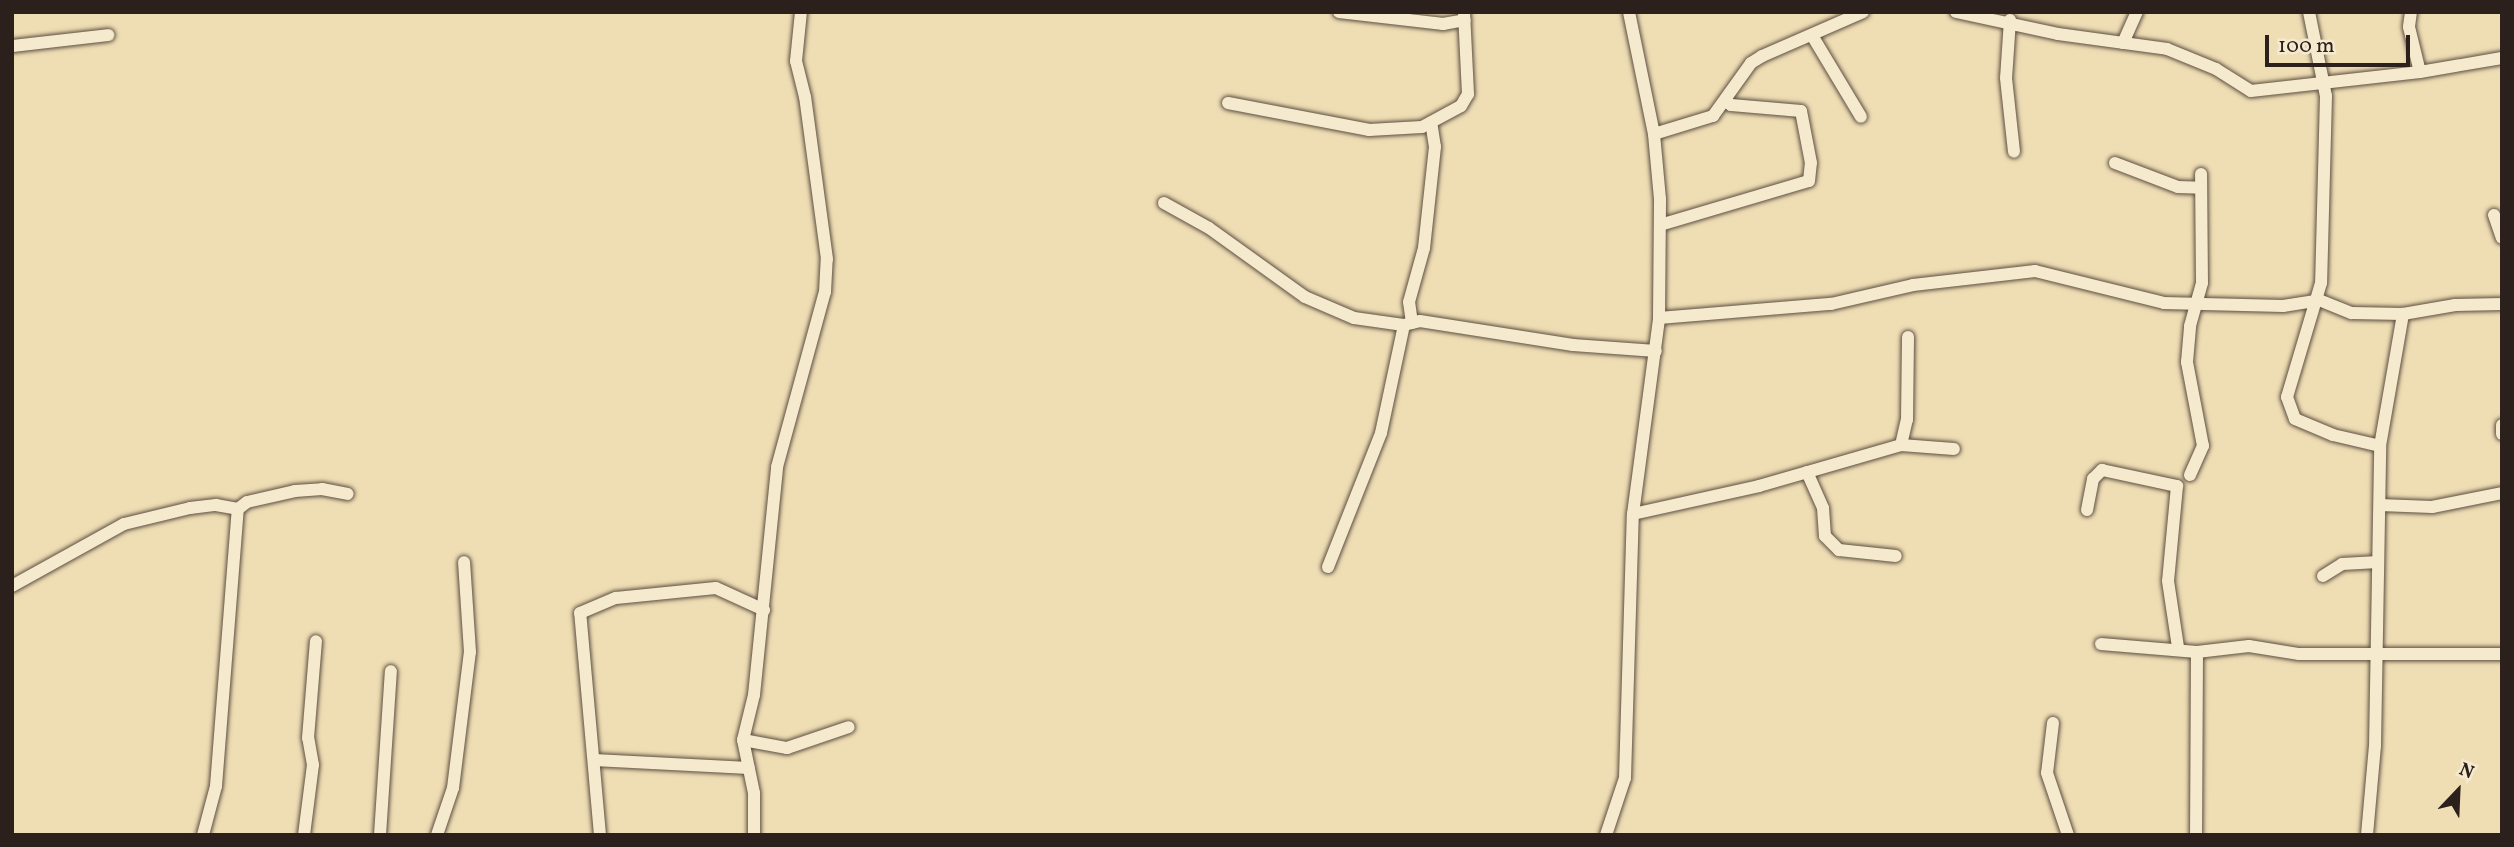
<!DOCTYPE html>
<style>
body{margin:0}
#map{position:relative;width:2514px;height:847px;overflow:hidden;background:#efddb4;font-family:Vollkorn,serif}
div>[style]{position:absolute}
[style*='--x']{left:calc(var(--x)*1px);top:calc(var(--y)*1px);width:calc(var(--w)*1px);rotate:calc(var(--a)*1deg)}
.roads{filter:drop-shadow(0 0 2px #5c4f41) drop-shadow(0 0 2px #5c4f41)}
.minor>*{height:12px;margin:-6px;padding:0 6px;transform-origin:6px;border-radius:6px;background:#f5e9ce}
span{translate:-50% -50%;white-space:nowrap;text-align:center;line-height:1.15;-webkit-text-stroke:6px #f5e9ce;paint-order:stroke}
.frame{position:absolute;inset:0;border:14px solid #2b201b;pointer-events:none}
.north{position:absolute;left:2423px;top:756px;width:70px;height:70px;-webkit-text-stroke:5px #f5e9ce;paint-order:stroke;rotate:23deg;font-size:19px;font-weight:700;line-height:28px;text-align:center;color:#2b201b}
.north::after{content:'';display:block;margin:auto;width:24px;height:32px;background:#2b201b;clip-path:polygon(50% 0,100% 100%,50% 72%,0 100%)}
.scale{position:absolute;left:2265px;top:35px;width:145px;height:32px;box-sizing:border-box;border:4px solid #2b201b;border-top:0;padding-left:9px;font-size:21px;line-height:24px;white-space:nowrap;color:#2b201b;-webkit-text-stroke:5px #f5e9ce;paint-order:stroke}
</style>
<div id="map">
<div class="roads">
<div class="minor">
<div style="--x:1339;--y:12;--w:105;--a:6.6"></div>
<div style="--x:1443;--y:24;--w:22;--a:-10"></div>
<div style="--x:1956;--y:12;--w:104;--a:12.2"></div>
<div style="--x:2058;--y:34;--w:110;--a:7.8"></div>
<div style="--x:2167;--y:49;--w:53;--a:22.2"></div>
<div style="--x:2216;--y:69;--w:41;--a:32.2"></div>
<div style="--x:2251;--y:91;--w:170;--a:-6.4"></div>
<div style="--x:2420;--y:72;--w:83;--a:-9.7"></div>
<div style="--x:2309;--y:12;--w:86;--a:78.6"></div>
<div style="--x:2326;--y:96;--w:187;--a:91.5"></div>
<div style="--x:2321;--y:283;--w:119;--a:106.6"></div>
<div style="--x:2287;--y:397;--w:23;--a:70"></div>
<div style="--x:2295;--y:419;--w:41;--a:22.8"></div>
<div style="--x:2333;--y:435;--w:48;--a:13.2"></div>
<div style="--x:2411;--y:12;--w:15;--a:98"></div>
<div style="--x:2409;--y:27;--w:46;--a:76.3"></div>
<div style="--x:2010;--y:20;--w:58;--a:93.9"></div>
<div style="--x:2006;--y:78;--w:74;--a:83.8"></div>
<div style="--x:1813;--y:37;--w:93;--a:59"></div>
<div style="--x:2123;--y:43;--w:34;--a:-66"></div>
<div style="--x:12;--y:46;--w:97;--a:-6.5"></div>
<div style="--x:1228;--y:103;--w:144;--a:10.8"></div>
<div style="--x:1369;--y:130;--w:53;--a:-3.2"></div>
<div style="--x:1422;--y:127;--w:44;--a:-28.3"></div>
<div style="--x:1461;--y:106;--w:14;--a:-60"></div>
<div style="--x:1468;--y:94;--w:82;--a:-92.8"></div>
<div style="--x:1654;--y:134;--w:62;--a:-17"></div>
<div style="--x:1713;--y:116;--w:65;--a:-54.4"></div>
<div style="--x:1751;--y:63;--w:13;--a:-32"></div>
<div style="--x:1762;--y:56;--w:110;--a:-23.5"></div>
<div style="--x:2115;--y:163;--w:67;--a:20.9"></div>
<div style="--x:2178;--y:187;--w:23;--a:2"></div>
<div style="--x:1164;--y:203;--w:51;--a:29.1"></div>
<div style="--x:1209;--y:228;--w:118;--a:35.7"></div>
<div style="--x:1305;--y:297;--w:53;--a:23.2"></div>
<div style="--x:1354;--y:318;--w:50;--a:8"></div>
<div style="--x:2494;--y:215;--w:24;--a:71"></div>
<div style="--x:1660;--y:225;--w:155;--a:-16.5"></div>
<div style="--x:1809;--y:181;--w:18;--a:-84"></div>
<div style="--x:1811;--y:163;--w:53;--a:-100.9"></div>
<div style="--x:1801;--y:111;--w:70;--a:-175.1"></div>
<div style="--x:1731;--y:105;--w:6;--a:-141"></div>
<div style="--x:1659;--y:318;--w:173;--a:-4.7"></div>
<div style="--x:1831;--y:304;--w:84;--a:-13"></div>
<div style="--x:1913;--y:285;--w:123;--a:-6.5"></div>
<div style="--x:2035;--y:271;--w:133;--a:13.9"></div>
<div style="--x:2164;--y:303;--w:119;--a:1.4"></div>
<div style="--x:2283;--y:306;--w:36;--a:-9"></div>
<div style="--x:2319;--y:300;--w:35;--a:22"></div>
<div style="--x:2352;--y:313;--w:51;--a:1.1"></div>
<div style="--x:2403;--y:314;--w:53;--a:-9.8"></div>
<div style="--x:2455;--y:305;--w:47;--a:-1.2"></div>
<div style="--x:1412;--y:323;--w:21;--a:-98"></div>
<div style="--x:1409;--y:302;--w:56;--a:-74.5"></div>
<div style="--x:1424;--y:248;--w:102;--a:-83.8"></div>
<div style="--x:1435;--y:147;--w:25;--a:-99"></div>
<div style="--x:2502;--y:425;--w:9;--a:90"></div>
<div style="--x:1901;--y:445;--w:26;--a:-77"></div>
<div style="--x:1907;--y:420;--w:83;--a:-89.3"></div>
<div style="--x:1807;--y:472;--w:39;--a:66"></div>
<div style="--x:1823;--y:508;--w:28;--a:86"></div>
<div style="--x:1825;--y:536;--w:20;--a:45"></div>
<div style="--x:1839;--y:550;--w:57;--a:6"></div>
<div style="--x:2190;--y:475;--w:32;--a:-66"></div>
<div style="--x:2203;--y:446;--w:86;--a:-100.8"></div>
<div style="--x:2187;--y:362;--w:36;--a:-85"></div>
<div style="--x:2190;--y:326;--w:45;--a:-74.4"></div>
<div style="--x:2202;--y:283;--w:109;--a:-90.5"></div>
<div style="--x:2380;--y:505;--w:52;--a:2.2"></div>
<div style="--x:2432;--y:507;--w:71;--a:-11.3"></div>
<div style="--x:2087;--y:510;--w:32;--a:-79"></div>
<div style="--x:2093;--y:479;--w:13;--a:-45"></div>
<div style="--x:2102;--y:470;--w:77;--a:12"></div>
<div style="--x:2177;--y:486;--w:95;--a:95.4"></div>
<div style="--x:2168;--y:581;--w:67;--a:81.4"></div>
<div style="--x:1633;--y:514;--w:129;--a:-12.5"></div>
<div style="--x:1759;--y:486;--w:148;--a:-16.1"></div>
<div style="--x:1901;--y:445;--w:53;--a:4.3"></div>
<div style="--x:1328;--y:567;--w:144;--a:-68.4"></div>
<div style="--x:1381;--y:433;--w:110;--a:-78"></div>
<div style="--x:1404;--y:325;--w:16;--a:-14"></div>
<div style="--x:1420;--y:321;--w:155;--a:8.9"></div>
<div style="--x:1573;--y:345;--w:83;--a:4.1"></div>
<div style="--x:2323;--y:576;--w:22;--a:-32"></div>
<div style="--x:2342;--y:564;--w:36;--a:-3"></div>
<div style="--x:12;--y:586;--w:128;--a:-29"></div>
<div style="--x:124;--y:524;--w:68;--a:-13.6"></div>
<div style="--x:190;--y:508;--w:26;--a:-7"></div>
<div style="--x:216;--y:505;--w:22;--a:10"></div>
<div style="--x:2101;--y:644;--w:96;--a:4.8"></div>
<div style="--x:2197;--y:652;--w:183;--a:90.3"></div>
<div style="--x:2197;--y:652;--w:52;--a:-6.6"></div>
<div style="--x:2249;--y:646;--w:51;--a:9.1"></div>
<div style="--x:2299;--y:654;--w:203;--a:0"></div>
<div style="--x:2053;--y:723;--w:50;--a:96.8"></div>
<div style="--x:2047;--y:773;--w:65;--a:71.3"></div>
<div style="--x:743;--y:740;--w:45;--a:10.3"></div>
<div style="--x:787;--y:748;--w:65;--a:-18.7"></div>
<div style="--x:594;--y:760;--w:155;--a:3"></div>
<div style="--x:203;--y:835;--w:51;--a:-75.1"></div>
<div style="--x:216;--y:786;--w:278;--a:-85.5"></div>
<div style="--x:238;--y:509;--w:11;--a:-38"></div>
<div style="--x:247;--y:502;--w:49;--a:-12.9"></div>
<div style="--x:295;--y:491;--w:27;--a:-4"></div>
<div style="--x:322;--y:489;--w:26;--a:11"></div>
<div style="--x:304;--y:835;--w:71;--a:-82.7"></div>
<div style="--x:313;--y:765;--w:27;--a:-100"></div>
<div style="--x:308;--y:738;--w:97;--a:-85.3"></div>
<div style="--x:380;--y:835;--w:164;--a:-86.2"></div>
<div style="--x:437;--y:835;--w:50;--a:-71.2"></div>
<div style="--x:453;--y:788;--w:137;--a:-82.9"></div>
<div style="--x:470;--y:652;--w:90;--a:-93.8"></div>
<div style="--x:600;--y:835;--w:223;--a:-95.1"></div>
<div style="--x:580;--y:613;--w:39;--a:-23"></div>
<div style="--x:616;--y:598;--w:100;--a:-5.7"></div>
<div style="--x:716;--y:588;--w:53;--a:24.6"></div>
<div style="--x:754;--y:835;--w:42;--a:-90"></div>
<div style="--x:754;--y:793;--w:54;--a:-101.7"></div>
<div style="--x:743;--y:740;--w:46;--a:-76.3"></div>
<div style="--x:754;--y:695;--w:229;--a:-84.2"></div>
<div style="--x:777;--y:467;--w:181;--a:-74.7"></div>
<div style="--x:825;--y:292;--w:33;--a:-87"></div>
<div style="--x:827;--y:259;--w:163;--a:-97.7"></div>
<div style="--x:805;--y:97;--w:37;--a:-104"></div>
<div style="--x:796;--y:61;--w:49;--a:-84.2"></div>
<div style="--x:1606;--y:835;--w:60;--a:-71.6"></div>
<div style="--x:1625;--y:778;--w:264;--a:-88.3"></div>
<div style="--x:1633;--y:514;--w:198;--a:-82.4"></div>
<div style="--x:1659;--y:318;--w:119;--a:-89.5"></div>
<div style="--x:1660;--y:199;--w:65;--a:-95.3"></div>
<div style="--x:1654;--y:134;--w:125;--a:-101.6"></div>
<div style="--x:2367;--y:835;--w:89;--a:-84.9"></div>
<div style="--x:2375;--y:746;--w:300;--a:-89"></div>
<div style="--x:2380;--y:446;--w:134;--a:-80.1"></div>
</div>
</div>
<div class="frame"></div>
<div class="north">N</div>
<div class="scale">100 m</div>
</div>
